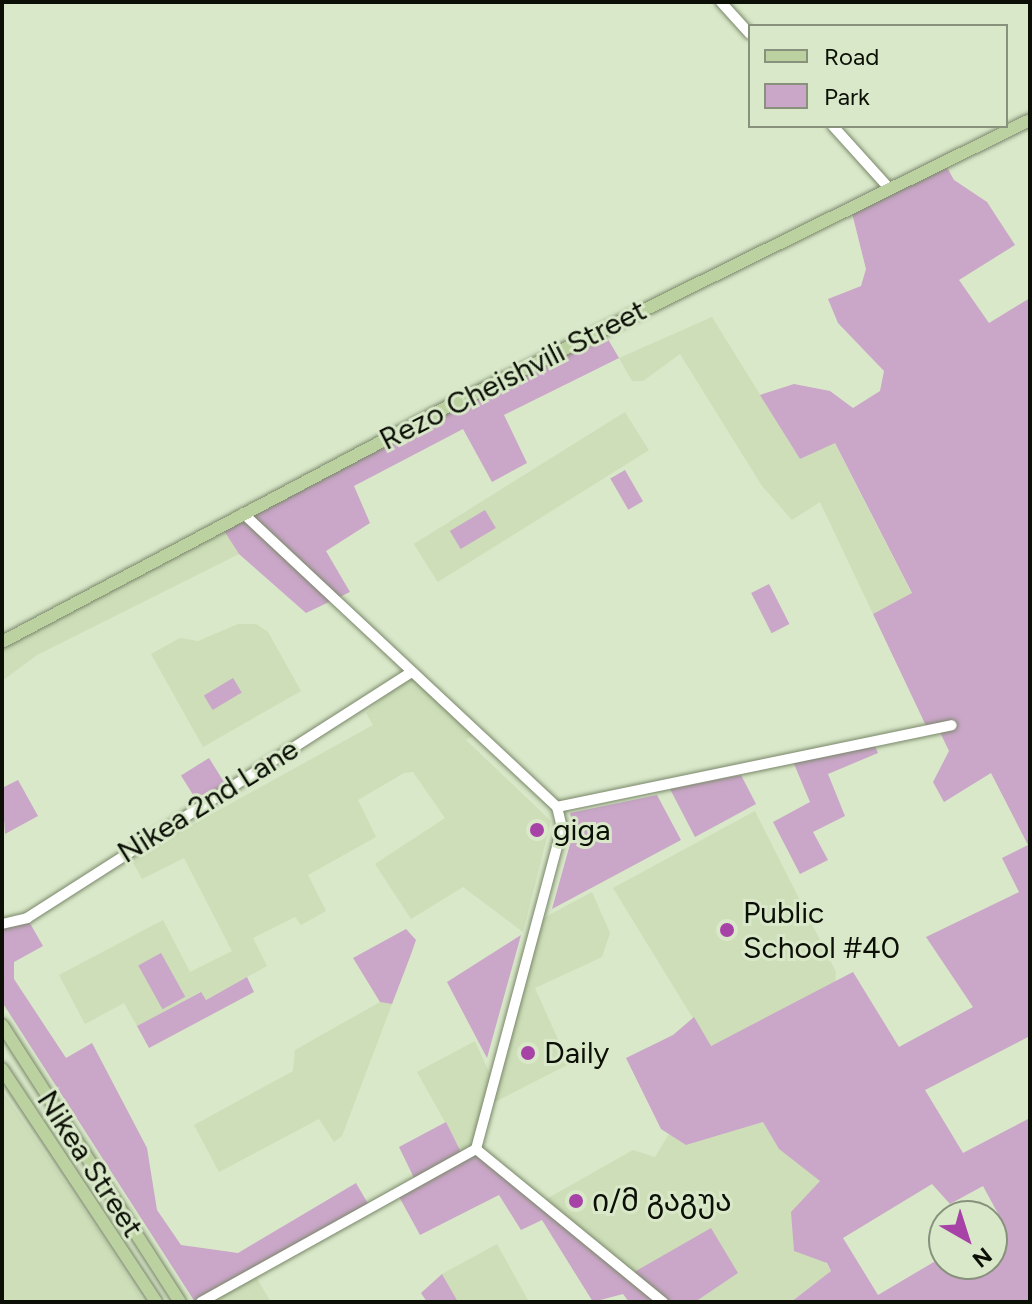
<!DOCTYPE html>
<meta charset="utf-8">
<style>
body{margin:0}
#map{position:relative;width:1032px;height:1304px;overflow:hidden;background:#d9e8c9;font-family:Figtree,"Noto Sans Georgian",sans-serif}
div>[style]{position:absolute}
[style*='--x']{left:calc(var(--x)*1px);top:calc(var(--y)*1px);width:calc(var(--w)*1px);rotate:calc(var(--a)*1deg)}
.built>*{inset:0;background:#cddeb8;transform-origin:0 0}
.green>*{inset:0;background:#caa6c8;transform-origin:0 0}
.roads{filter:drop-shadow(0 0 2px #7a876a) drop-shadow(0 0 2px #7a876a)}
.minor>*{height:10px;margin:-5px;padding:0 5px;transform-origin:5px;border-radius:5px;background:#fff}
.major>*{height:12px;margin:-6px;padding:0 6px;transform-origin:6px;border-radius:6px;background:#bcd1a0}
.dots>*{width:22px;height:22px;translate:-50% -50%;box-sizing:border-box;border:4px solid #d9e8c9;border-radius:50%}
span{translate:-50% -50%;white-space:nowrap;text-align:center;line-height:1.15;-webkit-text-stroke:6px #d9e8c9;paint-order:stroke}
.street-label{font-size:30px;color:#0b0f05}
.poi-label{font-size:30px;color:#0b0f05}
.left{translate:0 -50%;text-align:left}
.frame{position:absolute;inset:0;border:4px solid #0b0f05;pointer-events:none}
.legend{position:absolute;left:748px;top:24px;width:260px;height:104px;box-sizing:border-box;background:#d9e8c9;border:2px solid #87917b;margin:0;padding:10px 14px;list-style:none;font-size:24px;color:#0b0f05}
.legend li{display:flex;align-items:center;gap:16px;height:40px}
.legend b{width:40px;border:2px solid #87917b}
.north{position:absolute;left:928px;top:1200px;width:80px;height:80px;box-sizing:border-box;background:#d9e8c9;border:2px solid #87917b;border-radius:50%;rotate:141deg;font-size:22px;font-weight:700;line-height:32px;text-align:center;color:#0b0f05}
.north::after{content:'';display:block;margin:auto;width:28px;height:36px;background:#a742a6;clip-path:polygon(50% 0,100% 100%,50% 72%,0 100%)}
</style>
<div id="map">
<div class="built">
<div style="clip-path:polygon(712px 317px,800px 459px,834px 442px,912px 594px,873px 614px,820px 502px,792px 520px,762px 486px,680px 354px,643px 381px,632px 381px,619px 358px)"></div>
<div style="left:625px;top:412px;width:45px;height:249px;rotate:58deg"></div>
<div style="clip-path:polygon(221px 526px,239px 554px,37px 655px,2px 681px,2px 645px)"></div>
<div style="clip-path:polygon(238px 624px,256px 624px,268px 632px,301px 691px,203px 747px,151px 654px,180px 638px,198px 641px)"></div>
<div style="clip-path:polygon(412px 672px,475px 734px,466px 740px,551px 821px,523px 932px,463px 887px,411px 919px,375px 864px,445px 818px,413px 772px,404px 773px,358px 800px,376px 837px,308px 875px,326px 911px,301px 925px,295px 917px,253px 938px,267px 966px,205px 1000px,200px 992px,137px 1026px,124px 1003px,85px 1024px,59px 975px,163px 920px,190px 972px,232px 951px,184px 858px,142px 879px,128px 853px,177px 820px,181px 831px,373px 725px,366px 713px)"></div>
<div style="clip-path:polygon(755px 811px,836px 972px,835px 985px,710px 1046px,613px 888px)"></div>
<div style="clip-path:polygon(592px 892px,610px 933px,602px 957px,535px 988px,569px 1064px,487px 1106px,476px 1149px,464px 1156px,417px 1072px,475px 1041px,493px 1081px,536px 922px)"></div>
<div style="clip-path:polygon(380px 1002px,392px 1004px,342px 1136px,334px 1142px,319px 1119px,219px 1172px,194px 1125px,293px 1071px,295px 1050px)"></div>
<div style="clip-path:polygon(2px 1090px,106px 1242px,144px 1302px,2px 1302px)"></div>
<div style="clip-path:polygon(763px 1122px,779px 1149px,820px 1181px,792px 1212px,831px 1271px,791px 1302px,695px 1302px,738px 1273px,630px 1275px,541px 1202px,633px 1150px,655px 1157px,669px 1134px,686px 1145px)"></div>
<div style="clip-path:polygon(497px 1244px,529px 1302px,458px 1302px,442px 1274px)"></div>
<div style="clip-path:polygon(253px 1272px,271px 1302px,201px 1302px)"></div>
</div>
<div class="green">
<div style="clip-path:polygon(evenodd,944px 162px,954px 180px,987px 202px,1015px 245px,959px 280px,989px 323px,1030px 298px,1030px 1036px,925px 1090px,963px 1153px,1030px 1118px,1030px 1302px,791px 1302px,831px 1271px,827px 1263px,794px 1251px,791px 1212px,820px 1181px,779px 1149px,763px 1122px,686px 1145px,661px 1129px,626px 1058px,673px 1035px,694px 1017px,711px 1046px,853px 972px,899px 1047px,973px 1007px,926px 937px,1019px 892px,1002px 858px,1028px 845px,991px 773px,944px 802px,933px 782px,949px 751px,938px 728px,928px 730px,873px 614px,912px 593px,835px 443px,800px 459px,760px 395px,794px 384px,830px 391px,853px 408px,880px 391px,884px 371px,838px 323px,828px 299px,861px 286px,866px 269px,851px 209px,944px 162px,932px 1184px,950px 1204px,983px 1186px,1002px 1221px,992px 1228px,992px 1264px,944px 1264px,944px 1256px,878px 1295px,843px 1238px,932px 1184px)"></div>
<div style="clip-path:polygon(602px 329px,619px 358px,504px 415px,527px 463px,492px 482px,463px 429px,354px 486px,370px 523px,326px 551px,350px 592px,306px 613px,239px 554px,221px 526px)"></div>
<div style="left:625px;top:470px;width:36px;height:17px;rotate:60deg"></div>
<div style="left:485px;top:510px;width:21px;height:41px;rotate:59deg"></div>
<div style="left:769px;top:584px;width:45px;height:20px;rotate:63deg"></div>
<div style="left:233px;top:678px;width:17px;height:34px;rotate:59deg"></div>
<div style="clip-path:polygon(873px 742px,878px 753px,828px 774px,845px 816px,813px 832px,828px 860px,800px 874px,773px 822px,810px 802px,792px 759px)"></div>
<div style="left:209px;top:758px;width:36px;height:33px;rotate:58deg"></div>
<div style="clip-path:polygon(741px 775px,756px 804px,695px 837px,670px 789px)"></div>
<div style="clip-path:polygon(18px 780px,38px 816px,5px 834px,2px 788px)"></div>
<div style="clip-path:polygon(657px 795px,681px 840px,552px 909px,574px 830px,570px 813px)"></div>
<div style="clip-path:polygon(2px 915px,7px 923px,27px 918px,43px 946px,14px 962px,14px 979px,66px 1058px,92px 1043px,147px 1148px,157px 1210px,181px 1245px,238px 1253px,356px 1183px,370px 1207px,195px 1302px,4px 1005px)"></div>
<div style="clip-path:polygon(406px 929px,416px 940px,410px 957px,392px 1004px,380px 1002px,353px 958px)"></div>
<div style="clip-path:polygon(521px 935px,487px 1058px,447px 982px)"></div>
<div style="left:161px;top:953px;width:50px;height:26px;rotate:61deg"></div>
<div style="clip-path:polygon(247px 977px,254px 992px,149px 1048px,137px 1026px,201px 992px,206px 1000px)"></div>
<div style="clip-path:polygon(446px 1122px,463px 1156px,476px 1149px,629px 1275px,711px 1228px,738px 1273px,695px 1302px,629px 1302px,623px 1294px,593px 1302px,542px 1220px,521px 1230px,499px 1195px,420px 1235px,397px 1193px,416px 1182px,399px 1147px)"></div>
<div style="clip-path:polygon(442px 1274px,458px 1302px,427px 1302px,421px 1293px)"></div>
</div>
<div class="roads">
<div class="minor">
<div style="--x:721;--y:2;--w:43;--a:47.8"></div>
<div style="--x:833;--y:126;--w:85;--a:47.9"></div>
<div style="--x:557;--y:807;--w:403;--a:-11.7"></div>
<div style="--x:2;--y:924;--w:26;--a:-13"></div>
<div style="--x:27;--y:918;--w:457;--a:-32.6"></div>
<div style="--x:476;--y:1149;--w:242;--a:39.3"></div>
<div style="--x:201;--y:1302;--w:315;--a:-29.1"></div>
<div style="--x:476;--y:1149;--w:332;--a:-75"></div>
<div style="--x:562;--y:828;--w:22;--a:-103"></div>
<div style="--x:557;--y:807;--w:430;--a:-136.9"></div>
</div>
<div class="major">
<div style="--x:2;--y:642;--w:503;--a:-27.84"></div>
<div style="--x:447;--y:407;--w:650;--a:-26.21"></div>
<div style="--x:2;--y:1025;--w:329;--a:57.3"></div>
<div style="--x:2;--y:1069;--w:279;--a:56.5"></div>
</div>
</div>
<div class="dots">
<div style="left:537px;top:830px;background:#a742a6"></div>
<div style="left:727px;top:930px;background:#a742a6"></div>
<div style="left:528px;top:1053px;background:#a742a6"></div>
<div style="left:576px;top:1201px;background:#a742a6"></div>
</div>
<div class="street-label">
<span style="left:513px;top:375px;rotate:-27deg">Rezo Cheishvili Street</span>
<span style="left:208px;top:801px;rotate:-32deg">Nikea 2nd Lane</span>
<span style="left:90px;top:1164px;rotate:57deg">Nikea Street</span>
</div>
<div class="poi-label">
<span class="left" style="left:553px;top:830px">giga</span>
<span class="left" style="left:743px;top:930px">Public<br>School #40</span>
<span class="left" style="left:544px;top:1053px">Daily</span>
<span class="left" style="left:592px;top:1201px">ი/მ გაგუა</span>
</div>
<div class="frame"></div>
<ul class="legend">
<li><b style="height:10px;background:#bcd1a0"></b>Road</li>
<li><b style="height:22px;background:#caa6c8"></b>Park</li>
</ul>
<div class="north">N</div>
</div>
